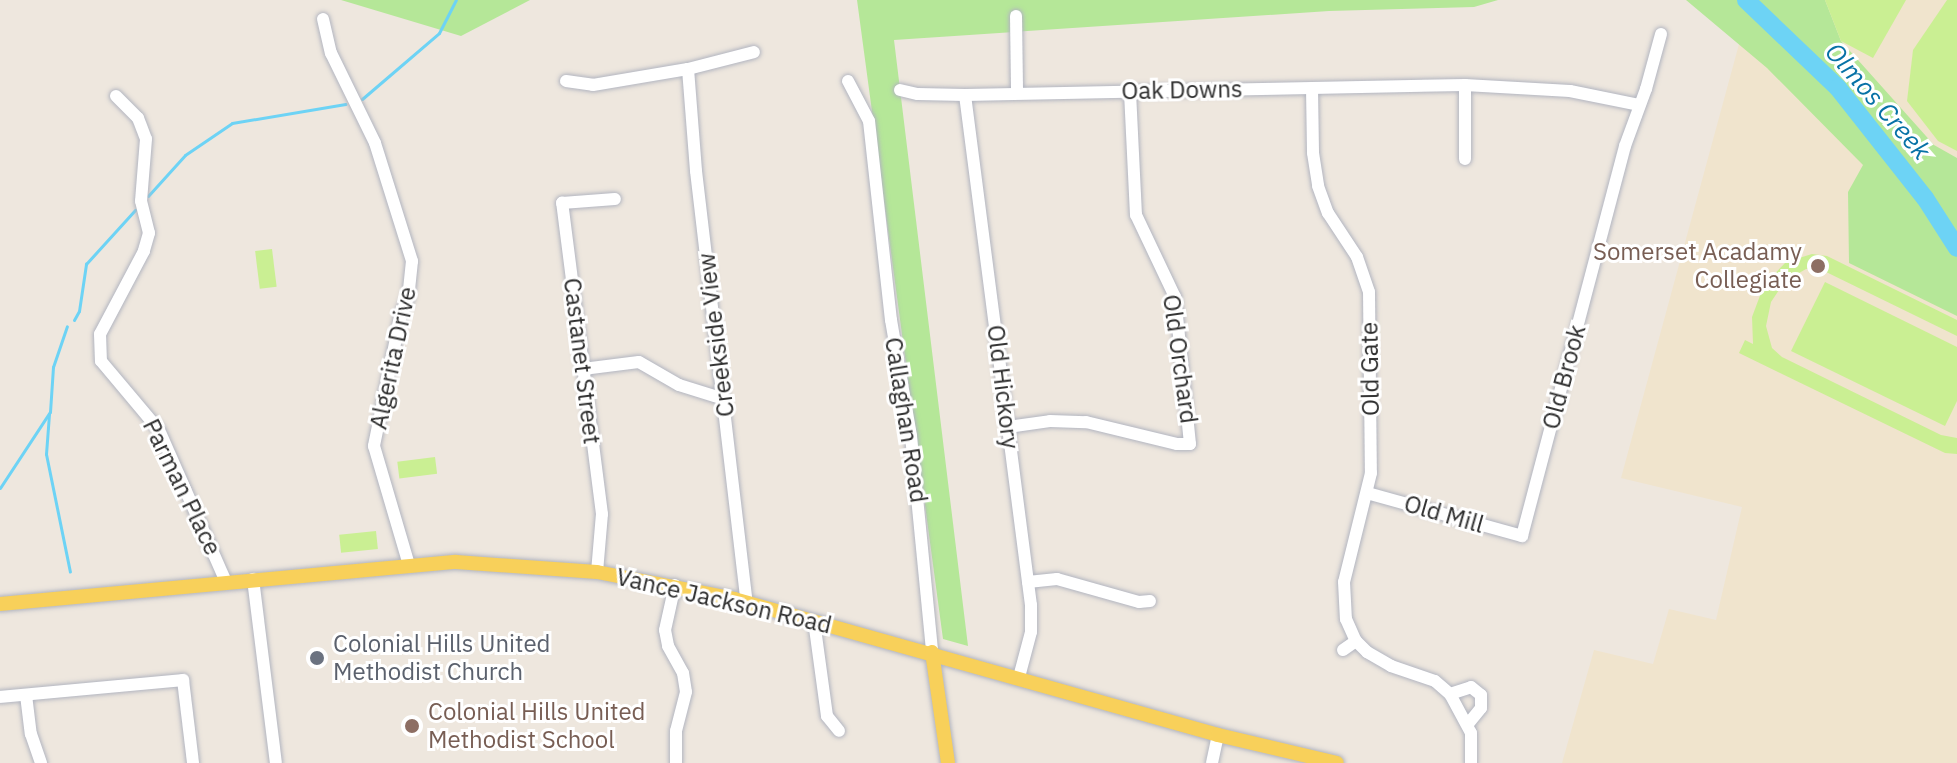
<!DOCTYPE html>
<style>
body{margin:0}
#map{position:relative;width:1957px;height:763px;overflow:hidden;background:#eee7de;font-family:"IBM Plex Sans",sans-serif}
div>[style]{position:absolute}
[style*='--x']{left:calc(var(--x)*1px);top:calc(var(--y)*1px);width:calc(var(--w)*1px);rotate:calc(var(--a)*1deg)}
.education>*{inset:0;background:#f0e4cd}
.green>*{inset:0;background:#b5e798}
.pitch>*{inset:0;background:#caef93;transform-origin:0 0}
.stream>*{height:3px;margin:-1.5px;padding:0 1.5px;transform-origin:1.5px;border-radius:1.5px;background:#6dd3f5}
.river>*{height:18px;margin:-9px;padding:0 9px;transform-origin:9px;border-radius:9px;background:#6dd3f5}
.roads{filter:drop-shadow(0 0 2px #b2b5c0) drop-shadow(0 0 2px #b2b5c0)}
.minor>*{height:12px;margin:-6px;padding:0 6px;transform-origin:6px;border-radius:6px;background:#fff}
.major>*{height:14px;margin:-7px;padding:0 7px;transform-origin:7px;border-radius:7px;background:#f8d05a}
.dots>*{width:22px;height:22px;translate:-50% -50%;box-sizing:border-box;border:4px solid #fff;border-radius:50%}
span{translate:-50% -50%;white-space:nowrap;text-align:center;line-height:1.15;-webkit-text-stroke:6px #fff;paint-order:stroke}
.street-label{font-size:24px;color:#2c2c2c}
.education-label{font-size:24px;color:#785e54}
.right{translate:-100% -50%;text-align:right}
.left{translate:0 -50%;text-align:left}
.worship-label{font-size:24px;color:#5b616d}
.water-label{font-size:26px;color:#0772a6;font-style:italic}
</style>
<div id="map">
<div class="education">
<div style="clip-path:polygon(1751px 0,1957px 0,1957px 763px,1562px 763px,1594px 650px,1653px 664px,1669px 609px,1716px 620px,1742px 507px,1621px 478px)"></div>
</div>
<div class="green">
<div style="clip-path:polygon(341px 0,530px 0,461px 36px)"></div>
<div style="clip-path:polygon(857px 0,1498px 0,1474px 7px,1329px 11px,894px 40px,968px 646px,943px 639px)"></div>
<div style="clip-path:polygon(1686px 0,1825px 0,1841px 41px,1934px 145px,1957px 158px,1957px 316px,1849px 263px,1848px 192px,1863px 165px,1767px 68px)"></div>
</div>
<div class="pitch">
<div style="clip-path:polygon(1825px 0,1906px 0,1873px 58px,1841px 41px)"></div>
<div style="clip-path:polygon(1947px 0,1957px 0,1957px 151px,1938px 141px,1907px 101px,1913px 50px)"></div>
<div style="left:272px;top:249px;width:38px;height:17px;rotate:83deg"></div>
<div style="clip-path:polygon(1812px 254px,1827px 256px,1957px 320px,1957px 336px,1822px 270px,1806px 269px,1785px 281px,1771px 302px,1766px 326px,1772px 348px,1782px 357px,1941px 435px,1957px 438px,1957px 454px,1945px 453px,1739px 353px,1745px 340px,1753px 344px,1752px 317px,1764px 285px,1786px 262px)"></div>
<div style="clip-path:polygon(1825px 282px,1957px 347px,1957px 401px,1945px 426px,1791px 351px)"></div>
<div style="left:435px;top:457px;width:17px;height:38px;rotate:83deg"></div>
<div style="left:376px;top:531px;width:18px;height:37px;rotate:84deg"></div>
</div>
<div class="stream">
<div style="--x:362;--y:99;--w:101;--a:-40.6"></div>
<div style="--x:439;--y:33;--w:37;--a:-63"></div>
<div style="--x:148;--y:196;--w:55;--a:-47.9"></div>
<div style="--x:185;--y:155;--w:57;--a:-34.2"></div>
<div style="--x:232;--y:123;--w:115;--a:-9.5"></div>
<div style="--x:74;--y:320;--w:10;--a:-61"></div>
<div style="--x:79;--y:311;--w:48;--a:-81.5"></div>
<div style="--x:86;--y:264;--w:73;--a:-47.8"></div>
<div style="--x:49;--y:414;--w:40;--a:94.3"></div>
<div style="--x:46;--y:454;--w:120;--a:78.5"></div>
<div style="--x:0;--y:488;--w:91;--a:-56.7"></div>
<div style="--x:50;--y:412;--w:45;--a:-86.2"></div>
<div style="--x:53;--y:367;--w:43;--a:-71.1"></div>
</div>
<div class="river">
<div style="--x:1746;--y:0;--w:127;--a:43.7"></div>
<div style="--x:1838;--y:88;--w:140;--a:51.7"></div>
<div style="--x:1925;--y:198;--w:59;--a:57.4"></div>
</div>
<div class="roads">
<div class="minor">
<div style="--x:1016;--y:16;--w:76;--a:89.2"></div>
<div style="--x:323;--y:19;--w:35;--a:77"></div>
<div style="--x:331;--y:53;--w:100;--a:63.9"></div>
<div style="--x:375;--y:143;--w:124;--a:72.6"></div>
<div style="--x:412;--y:261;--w:36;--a:96"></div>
<div style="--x:408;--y:297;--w:18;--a:112"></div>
<div style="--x:401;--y:314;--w:135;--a:101.6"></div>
<div style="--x:374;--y:446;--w:124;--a:73.6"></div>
<div style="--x:688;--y:69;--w:102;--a:85.5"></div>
<div style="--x:696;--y:171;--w:434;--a:83.3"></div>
<div style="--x:566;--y:81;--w:27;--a:8"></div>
<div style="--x:593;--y:85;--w:96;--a:-9.6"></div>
<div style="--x:688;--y:69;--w:68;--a:-14.4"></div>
<div style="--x:848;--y:81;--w:45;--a:62.3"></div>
<div style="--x:869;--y:121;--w:200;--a:83.7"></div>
<div style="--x:891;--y:320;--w:118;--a:80.2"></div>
<div style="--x:911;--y:436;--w:217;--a:84.4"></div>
<div style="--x:1465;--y:85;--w:74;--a:90"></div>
<div style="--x:1312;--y:88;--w:65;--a:89.1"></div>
<div style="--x:1313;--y:153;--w:33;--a:81"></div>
<div style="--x:1318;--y:186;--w:29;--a:70"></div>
<div style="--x:1328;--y:213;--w:53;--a:56.6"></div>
<div style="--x:1357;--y:257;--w:37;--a:71"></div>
<div style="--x:1369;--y:292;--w:181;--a:89.4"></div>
<div style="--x:1371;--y:473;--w:112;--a:103.9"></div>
<div style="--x:1344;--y:582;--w:37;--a:87"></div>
<div style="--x:1346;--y:619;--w:24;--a:66"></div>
<div style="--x:1356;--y:641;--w:16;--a:45"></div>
<div style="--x:1367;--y:652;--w:28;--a:30"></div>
<div style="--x:1391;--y:666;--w:46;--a:18.8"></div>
<div style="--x:1435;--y:681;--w:20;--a:41"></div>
<div style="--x:1450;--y:694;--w:44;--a:61.7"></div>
<div style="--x:1471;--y:733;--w:30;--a:90"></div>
<div style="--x:900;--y:90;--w:18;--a:13"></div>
<div style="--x:918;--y:94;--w:47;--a:1.2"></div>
<div style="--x:965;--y:95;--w:500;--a:-1.15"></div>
<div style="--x:1465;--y:85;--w:105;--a:3.3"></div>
<div style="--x:1570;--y:91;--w:70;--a:11.5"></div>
<div style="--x:965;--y:95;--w:514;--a:82.63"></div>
<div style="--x:1031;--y:605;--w:27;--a:90"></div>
<div style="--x:1031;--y:632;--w:47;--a:104.9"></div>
<div style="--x:116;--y:96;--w:31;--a:45"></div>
<div style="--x:138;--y:118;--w:22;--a:69"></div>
<div style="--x:146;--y:139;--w:62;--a:94.6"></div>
<div style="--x:141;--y:201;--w:33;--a:76"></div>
<div style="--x:149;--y:233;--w:19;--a:106"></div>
<div style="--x:144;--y:251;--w:94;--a:117.9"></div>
<div style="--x:100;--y:334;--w:27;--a:88"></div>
<div style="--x:101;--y:361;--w:90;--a:50"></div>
<div style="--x:159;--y:430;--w:166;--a:66.2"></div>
<div style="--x:583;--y:369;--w:56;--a:-7.1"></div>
<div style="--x:639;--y:362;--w:46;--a:29.9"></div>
<div style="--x:679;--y:385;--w:47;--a:17.3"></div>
<div style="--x:1008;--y:427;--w:42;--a:-8.1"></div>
<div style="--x:1050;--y:421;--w:36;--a:2"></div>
<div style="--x:1086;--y:422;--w:94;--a:13.6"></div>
<div style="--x:1177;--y:444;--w:13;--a:0"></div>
<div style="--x:1190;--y:444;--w:148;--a:-95.8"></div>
<div style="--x:1175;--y:297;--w:91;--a:-115.4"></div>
<div style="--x:1136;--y:215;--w:124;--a:-92.8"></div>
<div style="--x:1367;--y:493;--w:161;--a:15.5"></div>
<div style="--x:1522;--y:536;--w:403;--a:-75.2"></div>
<div style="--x:1625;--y:146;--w:61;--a:-69.8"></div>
<div style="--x:1646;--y:89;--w:57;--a:-74.7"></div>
<div style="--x:597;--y:572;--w:58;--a:-85.1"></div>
<div style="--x:602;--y:514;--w:314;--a:-97.3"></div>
<div style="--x:562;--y:203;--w:53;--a:-4.3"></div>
<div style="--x:253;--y:579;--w:185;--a:82.9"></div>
<div style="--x:1028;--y:582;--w:29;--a:-6"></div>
<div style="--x:1057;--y:579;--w:85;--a:15.7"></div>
<div style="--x:1139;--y:602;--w:11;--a:-5"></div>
<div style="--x:675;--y:585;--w:46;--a:102.5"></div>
<div style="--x:665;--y:630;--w:16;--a:79"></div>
<div style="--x:668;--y:646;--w:31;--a:61"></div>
<div style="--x:683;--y:673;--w:19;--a:81"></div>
<div style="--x:686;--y:692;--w:40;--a:104.4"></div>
<div style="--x:676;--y:731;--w:32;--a:90"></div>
<div style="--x:814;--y:621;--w:96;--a:82.2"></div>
<div style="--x:827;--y:716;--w:19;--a:51"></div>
<div style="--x:1343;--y:650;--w:16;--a:-35"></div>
<div style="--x:1450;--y:694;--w:22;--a:-18"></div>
<div style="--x:1471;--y:687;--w:13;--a:39"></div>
<div style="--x:1481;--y:695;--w:13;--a:90"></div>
<div style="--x:1481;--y:708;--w:21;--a:129"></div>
<div style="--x:26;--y:695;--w:39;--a:83"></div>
<div style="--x:31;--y:734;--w:31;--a:71"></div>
<div style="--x:0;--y:697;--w:184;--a:-5.3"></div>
<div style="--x:183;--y:680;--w:84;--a:83.1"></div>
<div style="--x:1212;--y:763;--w:29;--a:-78"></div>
</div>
<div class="major">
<div style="--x:0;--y:604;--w:458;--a:-5.3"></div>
<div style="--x:456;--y:562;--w:141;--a:4.1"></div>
<div style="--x:597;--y:572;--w:140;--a:11.1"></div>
<div style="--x:734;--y:599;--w:503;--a:15.69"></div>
<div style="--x:1218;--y:735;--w:122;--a:13.2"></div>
<div style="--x:932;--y:652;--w:112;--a:81.8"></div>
</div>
</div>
<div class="dots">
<div style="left:1818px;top:266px;background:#8d6e63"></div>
<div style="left:317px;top:658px;background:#6b7280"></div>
<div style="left:412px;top:726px;background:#8d6e63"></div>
</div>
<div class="street-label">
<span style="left:1182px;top:90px;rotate:-1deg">Oak Downs</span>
<span style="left:716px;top:335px;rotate:-97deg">Creekside View</span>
<span style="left:393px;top:358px;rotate:-78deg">Algerita Drive</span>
<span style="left:1180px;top:359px;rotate:82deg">Old Orchard</span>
<span style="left:582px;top:361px;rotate:83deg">Castanet Street</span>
<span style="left:1370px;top:369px;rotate:-91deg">Old Gate</span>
<span style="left:1564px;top:377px;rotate:-75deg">Old Brook</span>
<span style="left:1003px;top:387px;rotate:83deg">Old Hickory</span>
<span style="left:906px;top:420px;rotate:81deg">Callaghan Road</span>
<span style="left:182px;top:487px;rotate:64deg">Parman Place</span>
<span style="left:1444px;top:514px;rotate:16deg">Old Mill</span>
<span style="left:724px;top:601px;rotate:13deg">Vance Jackson Road</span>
</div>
<div class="education-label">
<span class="right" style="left:1802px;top:266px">Somerset Acadamy<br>Collegiate</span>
<span class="left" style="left:428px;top:726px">Colonial Hills United<br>Methodist School</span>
</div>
<div class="worship-label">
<span class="left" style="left:333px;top:658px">Colonial Hills United<br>Methodist Church</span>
</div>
<div class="water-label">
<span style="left:1878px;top:101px;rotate:49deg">Olmos Creek</span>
</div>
</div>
